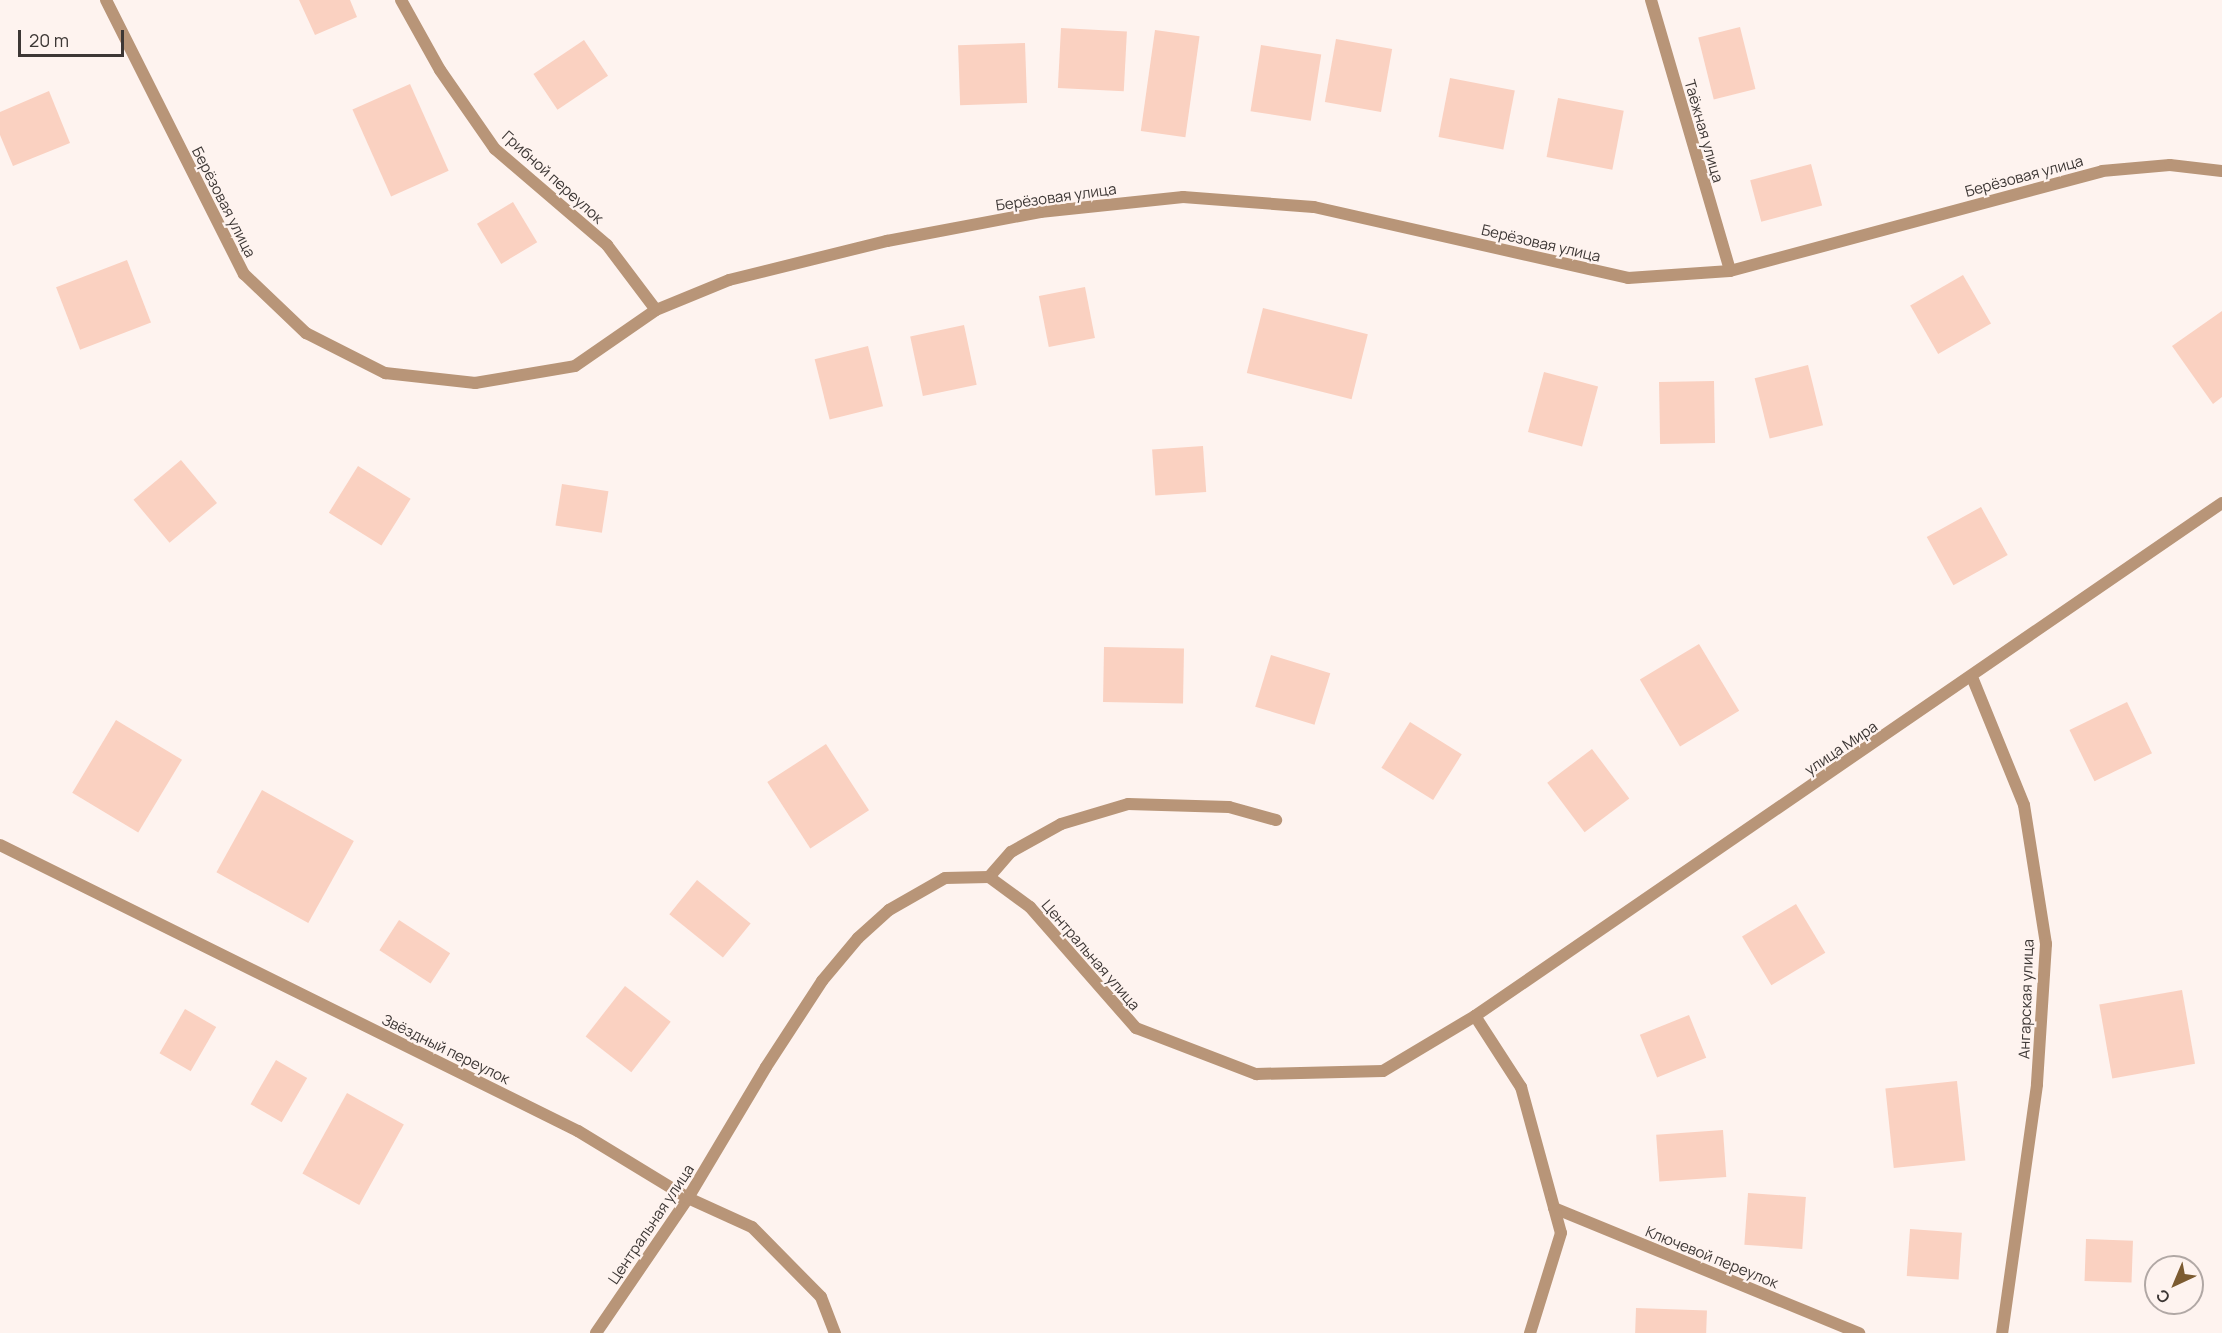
<!DOCTYPE html>
<meta charset="utf-8">
<style>
body{margin:0}
#map{position:relative;width:2222px;height:1333px;overflow:hidden;background:#fef3ef;font-family:Manrope,sans-serif}
div>[style]{position:absolute}
[style*='--x']{left:calc(var(--x)*1px);top:calc(var(--y)*1px);width:calc(var(--w)*1px);rotate:calc(var(--a)*1deg)}
.building>*{inset:0;background:#fad1c1;transform-origin:0 0}
.service>*{height:12px;margin:-6px;padding:0 6px;transform-origin:6px;border-radius:6px;background:#b89578}
.minor>*{height:12px;margin:-6px;padding:0 6px;transform-origin:6px;border-radius:6px;background:#b89578}
span{translate:-50% -50%;white-space:nowrap;text-align:center;line-height:1.15;-webkit-text-stroke:4.5px #fef3ef;paint-order:stroke}
.street-label{font-size:15px;color:#3d3735}
.north{position:absolute;left:2144px;top:1255px;width:60px;height:60px;box-sizing:border-box;background:#fef3ef;border:2px solid #b1a8a5;border-radius:50%;rotate:224deg;font-size:16px;font-weight:700;line-height:24px;text-align:center;color:#3d3735}
.north::after{content:'';display:block;margin:auto;width:21px;height:27px;background:#7c5b31;clip-path:polygon(50% 0,100% 100%,50% 72%,0 100%)}
.scale{position:absolute;left:18px;top:30px;width:106px;height:27px;box-sizing:border-box;border:3px solid #3d3735;border-top:0;padding-left:8px;font-size:18px;line-height:21px;white-space:nowrap;color:#3d3735;-webkit-text-stroke:4px #fef3ef;paint-order:stroke}
</style>
<div id="map">
<div class="building">
<div style="clip-path:polygon(299px 0,350px 0,357px 17px,315px 35px)"></div>
<div style="left:1740px;top:27px;width:64px;height:43px;rotate:76deg"></div>
<div style="left:1061px;top:28px;width:66px;height:60px;rotate:3deg"></div>
<div style="left:1155px;top:30px;width:45px;height:102px;rotate:8deg"></div>
<div style="left:1336px;top:39px;width:57px;height:64px;rotate:10deg"></div>
<div style="left:584px;top:40px;width:43px;height:61px;rotate:56deg"></div>
<div style="left:1025px;top:43px;width:60px;height:67px;rotate:88deg"></div>
<div style="left:1261px;top:45px;width:61px;height:67px;rotate:9deg"></div>
<div style="left:1450px;top:78px;width:66px;height:60px;rotate:11deg"></div>
<div style="left:410px;top:84px;width:95px;height:63px;rotate:66deg"></div>
<div style="clip-path:polygon(49px 91px,70px 143px,13px 166px,0 135px,0 112px)"></div>
<div style="left:1558px;top:98px;width:67px;height:60px;rotate:11deg"></div>
<div style="left:1811px;top:164px;width:43px;height:63px;rotate:75deg"></div>
<div style="left:513px;top:202px;width:47px;height:42px;rotate:59deg"></div>
<div style="left:127px;top:260px;width:67px;height:76px;rotate:69deg"></div>
<div style="left:1963px;top:275px;width:56px;height:61px;rotate:60deg"></div>
<div style="left:1085px;top:287px;width:52px;height:47px;rotate:79deg"></div>
<div style="left:1263px;top:308px;width:108px;height:67px;rotate:14deg"></div>
<div style="clip-path:polygon(2222px 311px,2222px 397px,2213px 404px,2172px 346px)"></div>
<div style="left:964px;top:325px;width:61px;height:55px;rotate:78deg"></div>
<div style="left:868px;top:346px;width:62px;height:55px;rotate:76deg"></div>
<div style="left:1808px;top:365px;width:62px;height:55px;rotate:76deg"></div>
<div style="left:1544px;top:372px;width:56px;height:62px;rotate:15deg"></div>
<div style="left:1714px;top:381px;width:62px;height:55px;rotate:89deg"></div>
<div style="left:1203px;top:446px;width:46px;height:51px;rotate:86deg"></div>
<div style="left:181px;top:460px;width:56px;height:62px;rotate:50deg"></div>
<div style="left:358px;top:466px;width:62px;height:55px;rotate:32deg"></div>
<div style="left:562px;top:484px;width:47px;height:42px;rotate:9deg"></div>
<div style="left:1981px;top:507px;width:55px;height:62px;rotate:61deg"></div>
<div style="left:1699px;top:644px;width:78px;height:69px;rotate:59deg"></div>
<div style="left:1104px;top:647px;width:80px;height:55px;rotate:1deg"></div>
<div style="left:1271px;top:655px;width:62px;height:54px;rotate:17deg"></div>
<div style="left:2127px;top:702px;width:57px;height:64px;rotate:64deg"></div>
<div style="left:116px;top:720px;width:77px;height:85px;rotate:31deg"></div>
<div style="left:1410px;top:722px;width:61px;height:54px;rotate:32deg"></div>
<div style="left:826px;top:744px;width:79px;height:70px;rotate:57deg"></div>
<div style="left:1592px;top:749px;width:62px;height:56px;rotate:53deg"></div>
<div style="left:262px;top:790px;width:105px;height:94px;rotate:29deg"></div>
<div style="left:697px;top:880px;width:69px;height:44px;rotate:39deg"></div>
<div style="left:1796px;top:904px;width:57px;height:63px;rotate:59deg"></div>
<div style="left:399px;top:920px;width:61px;height:36px;rotate:33deg"></div>
<div style="left:625px;top:986px;width:58px;height:64px;rotate:38deg"></div>
<div style="left:2182px;top:990px;width:75px;height:84px;rotate:80deg"></div>
<div style="left:185px;top:1009px;width:36px;height:51px;rotate:30deg"></div>
<div style="left:1689px;top:1015px;width:46px;height:53px;rotate:68deg"></div>
<div style="left:276px;top:1060px;width:36px;height:51px;rotate:30deg"></div>
<div style="left:1957px;top:1081px;width:80px;height:72px;rotate:84deg"></div>
<div style="left:347px;top:1093px;width:65px;height:92px;rotate:29deg"></div>
<div style="left:1723px;top:1130px;width:47px;height:67px;rotate:86deg"></div>
<div style="left:1748px;top:1193px;width:58px;height:52px;rotate:4deg"></div>
<div style="left:1910px;top:1229px;width:52px;height:47px;rotate:4deg"></div>
<div style="left:2086px;top:1239px;width:47px;height:42px;rotate:2deg"></div>
<div style="left:1636px;top:1308px;width:71px;height:25px;rotate:2deg"></div>
</div>
<div class="service">
<div style="--x:989;--y:877;--w:33;--a:-49"></div>
<div style="--x:1011;--y:852;--w:57;--a:-29.2"></div>
<div style="--x:1061;--y:824;--w:70;--a:-16.6"></div>
<div style="--x:1128;--y:804;--w:101;--a:1.7"></div>
<div style="--x:1229;--y:807;--w:49;--a:15.5"></div>
</div>
<div class="minor">
<div style="--x:106;--y:0;--w:307;--a:63.3"></div>
<div style="--x:244;--y:274;--w:86;--a:43.6"></div>
<div style="--x:306;--y:333;--w:89;--a:26.9"></div>
<div style="--x:385;--y:373;--w:91;--a:6.3"></div>
<div style="--x:475;--y:383;--w:101;--a:-9.6"></div>
<div style="--x:575;--y:366;--w:98;--a:-34.7"></div>
<div style="--x:656;--y:310;--w:79;--a:-22.3"></div>
<div style="--x:729;--y:280;--w:163;--a:-13.9"></div>
<div style="--x:887;--y:241;--w:156;--a:-10.7"></div>
<div style="--x:1040;--y:212;--w:144;--a:-6"></div>
<div style="--x:1183;--y:197;--w:131;--a:4.4"></div>
<div style="--x:1314;--y:207;--w:322;--a:12.7"></div>
<div style="--x:1628;--y:278;--w:102;--a:-3.9"></div>
<div style="--x:1730;--y:271;--w:385;--a:-15"></div>
<div style="--x:2102;--y:171;--w:68;--a:-5"></div>
<div style="--x:2170;--y:165;--w:52;--a:6.6"></div>
<div style="--x:401;--y:0;--w:80;--a:60.9"></div>
<div style="--x:440;--y:70;--w:96;--a:55.2"></div>
<div style="--x:495;--y:149;--w:148;--a:40.6"></div>
<div style="--x:607;--y:245;--w:81;--a:53"></div>
<div style="--x:1651;--y:0;--w:282;--a:73.7"></div>
<div style="--x:1972;--y:677;--w:138;--a:67.9"></div>
<div style="--x:2024;--y:805;--w:141;--a:81"></div>
<div style="--x:2046;--y:944;--w:141;--a:93.7"></div>
<div style="--x:2037;--y:1085;--w:250;--a:98"></div>
<div style="--x:0;--y:845;--w:645;--a:26.33"></div>
<div style="--x:578;--y:1131;--w:129;--a:31.3"></div>
<div style="--x:688;--y:1198;--w:70;--a:24.4"></div>
<div style="--x:752;--y:1227;--w:98;--a:45.4"></div>
<div style="--x:821;--y:1297;--w:39;--a:69"></div>
<div style="--x:1475;--y:1016;--w:906;--a:-34.48"></div>
<div style="--x:1554;--y:1208;--w:330;--a:22.3"></div>
<div style="--x:596;--y:1333;--w:163;--a:-55.7"></div>
<div style="--x:688;--y:1198;--w:152;--a:-59.2"></div>
<div style="--x:766;--y:1067;--w:103;--a:-56.9"></div>
<div style="--x:822;--y:981;--w:56;--a:-50.1"></div>
<div style="--x:858;--y:938;--w:42;--a:-42.1"></div>
<div style="--x:889;--y:910;--w:64;--a:-29.7"></div>
<div style="--x:945;--y:878;--w:44;--a:-1.3"></div>
<div style="--x:989;--y:877;--w:51;--a:36.2"></div>
<div style="--x:1030;--y:907;--w:161;--a:48.8"></div>
<div style="--x:1136;--y:1028;--w:129;--a:21"></div>
<div style="--x:1256;--y:1074;--w:127;--a:-1.4"></div>
<div style="--x:1383;--y:1071;--w:107;--a:-30.9"></div>
<div style="--x:1475;--y:1016;--w:85;--a:57.1"></div>
<div style="--x:1521;--y:1087;--w:151;--a:74.7"></div>
<div style="--x:1561;--y:1233;--w:105;--a:107.2"></div>
</div>
<div class="street-label">
<span style="left:1704px;top:131px;rotate:74deg">Таёжная улица</span>
<span style="left:2024px;top:176px;rotate:-15deg">Берёзовая улица</span>
<span style="left:553px;top:177px;rotate:42deg">Грибной переулок</span>
<span style="left:1056px;top:197px;rotate:-8deg">Берёзовая улица</span>
<span style="left:224px;top:202px;rotate:63deg">Берёзовая улица</span>
<span style="left:1541px;top:243px;rotate:13deg">Берёзовая улица</span>
<span style="left:1841px;top:748px;rotate:-34deg">улица Мира</span>
<span style="left:1091px;top:955px;rotate:49deg">Центральная улица</span>
<span style="left:2026px;top:999px;rotate:-88deg">Ангарская улица</span>
<span style="left:446px;top:1049px;rotate:26deg">Звёздный переулок</span>
<span style="left:651px;top:1224px;rotate:-56deg">Центральная улица</span>
<span style="left:1712px;top:1257px;rotate:22deg">Ключевой переулок</span>
</div>
<div class="north">С</div>
<div class="scale">20 m</div>
</div>
